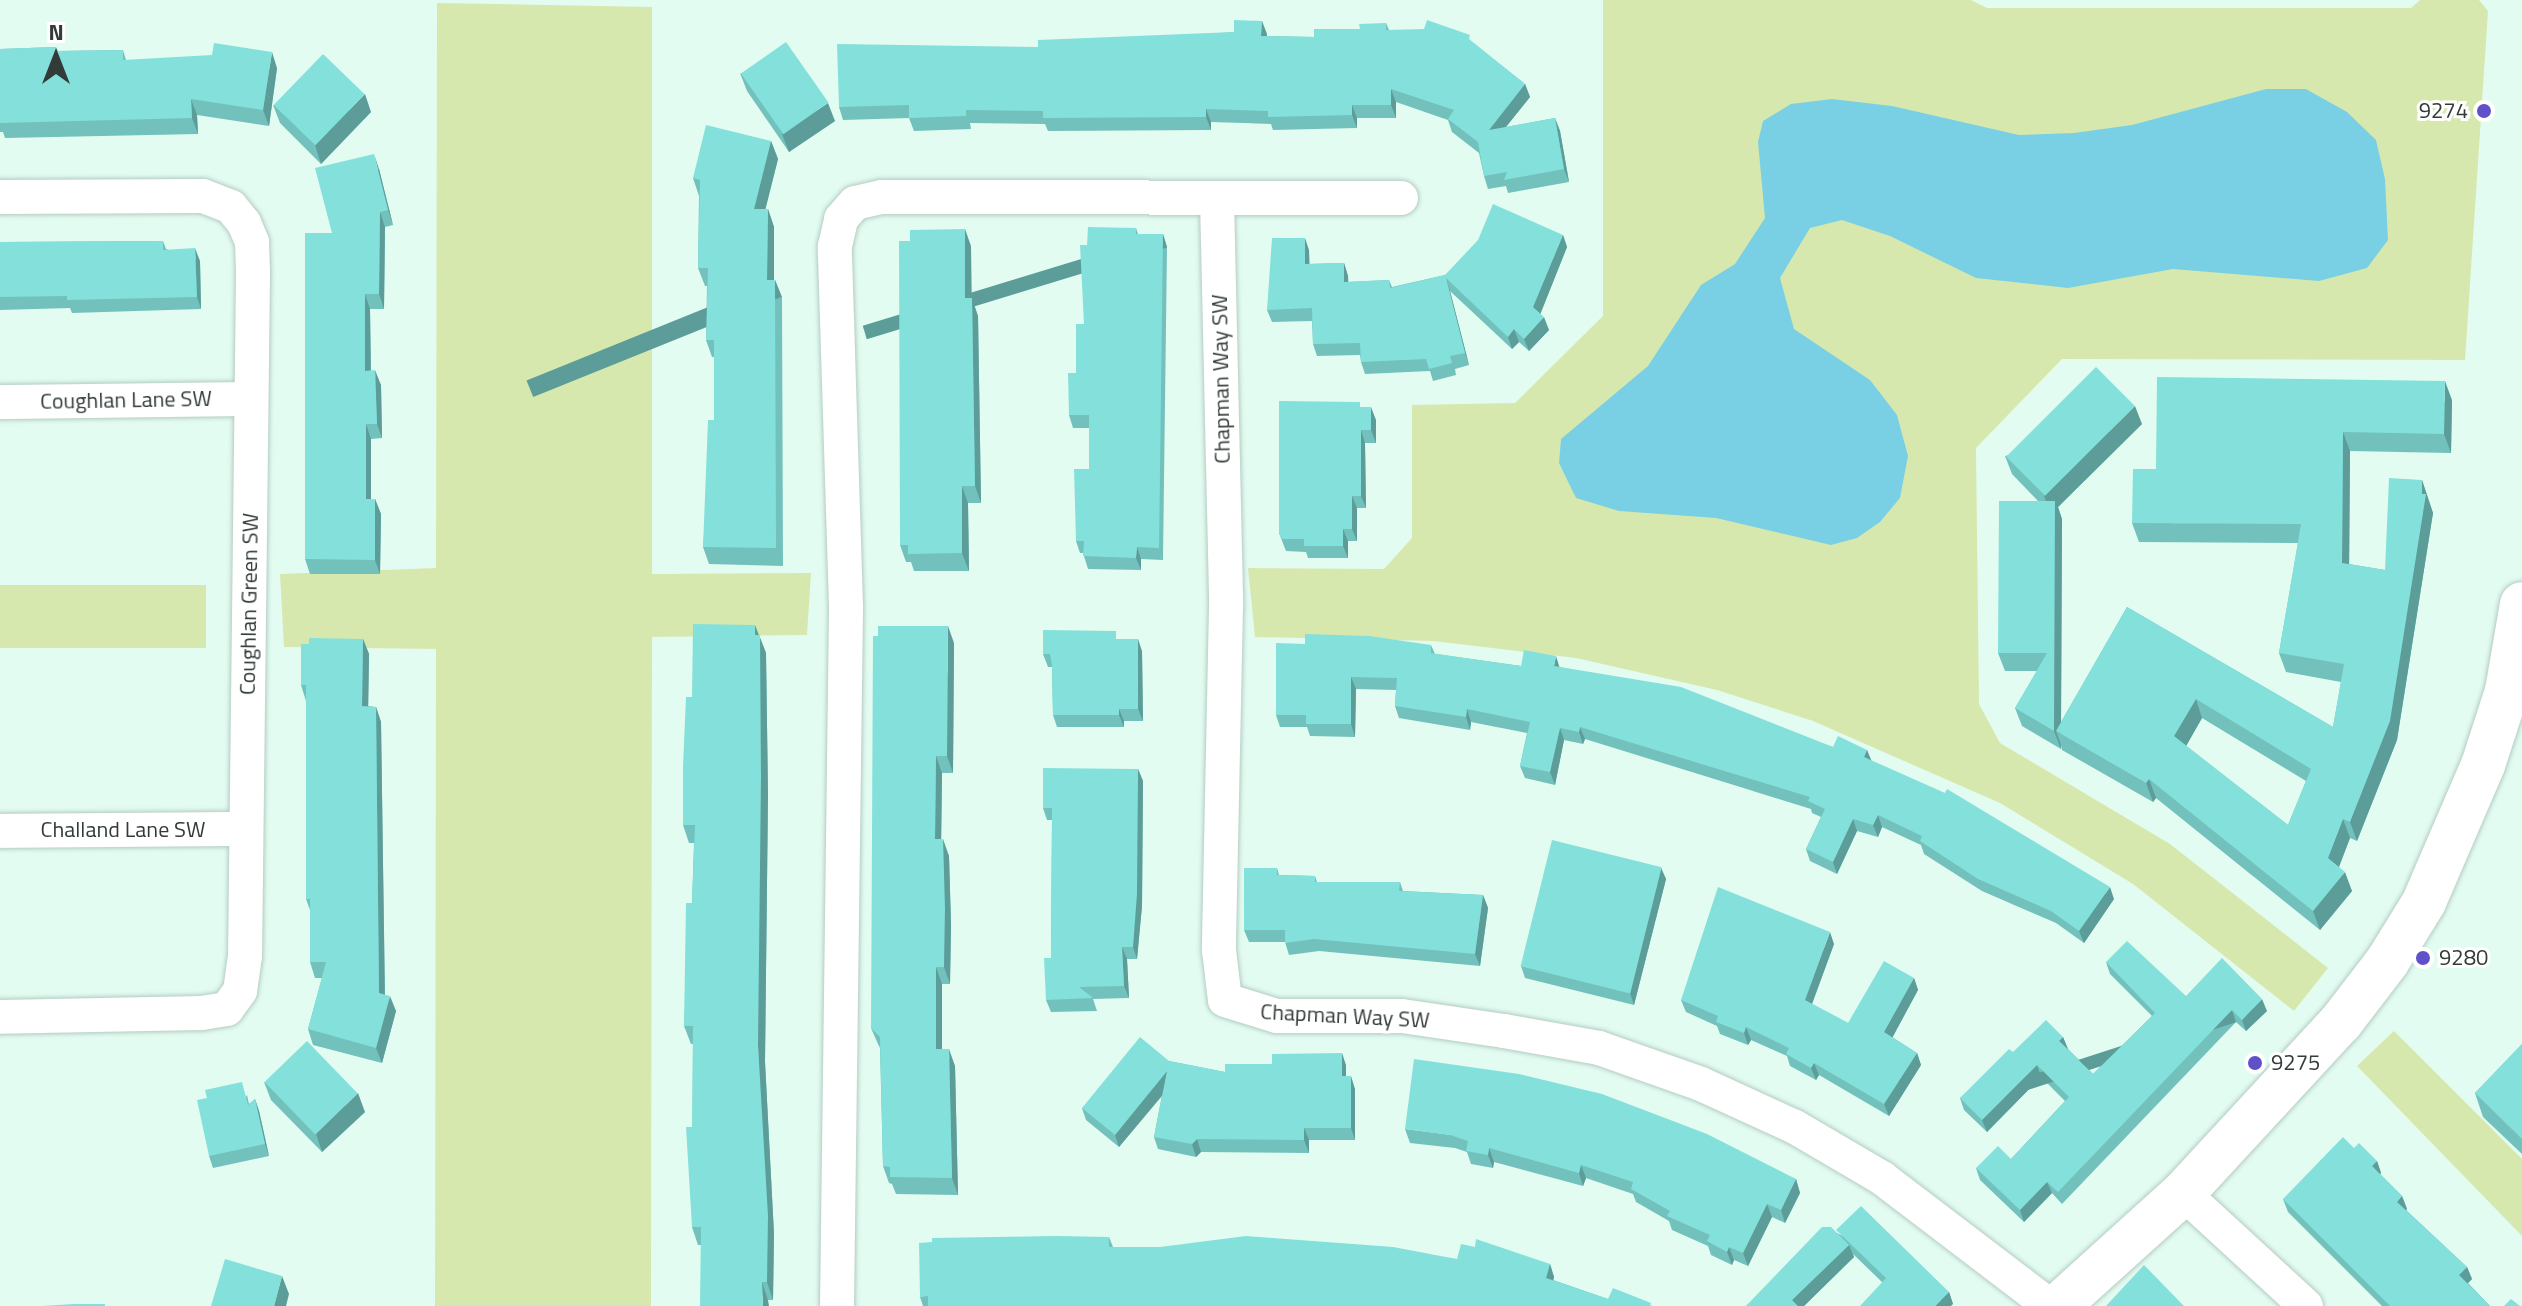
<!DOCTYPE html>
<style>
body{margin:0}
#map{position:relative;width:2522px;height:1306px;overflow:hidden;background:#e3fcf1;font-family:"Titillium Web",sans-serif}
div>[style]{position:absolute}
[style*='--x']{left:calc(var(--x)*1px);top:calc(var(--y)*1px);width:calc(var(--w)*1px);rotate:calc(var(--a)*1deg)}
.green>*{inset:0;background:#d7e8ae;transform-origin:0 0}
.water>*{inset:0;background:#79d0e4}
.roads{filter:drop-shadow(0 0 2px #b4ccc2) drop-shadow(0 0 2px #b4ccc2)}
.minor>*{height:34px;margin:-17px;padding:0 17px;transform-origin:17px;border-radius:17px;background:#fff}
.tertiary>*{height:44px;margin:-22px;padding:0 22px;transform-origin:22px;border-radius:22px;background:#fff}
.wall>*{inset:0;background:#72c1bc}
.shaded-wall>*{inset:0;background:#5c9d99;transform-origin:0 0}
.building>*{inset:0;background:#84e0db;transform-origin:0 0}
.dots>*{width:22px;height:22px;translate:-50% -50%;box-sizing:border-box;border:4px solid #fff;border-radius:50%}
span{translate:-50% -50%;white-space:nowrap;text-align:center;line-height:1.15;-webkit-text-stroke:6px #fff;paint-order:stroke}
.poi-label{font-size:22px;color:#323b37}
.right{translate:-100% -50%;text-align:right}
.left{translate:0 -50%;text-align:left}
.street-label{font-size:22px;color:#323b37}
.north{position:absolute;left:16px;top:16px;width:80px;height:80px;-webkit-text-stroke:6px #fff;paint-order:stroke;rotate:0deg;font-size:22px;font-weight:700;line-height:32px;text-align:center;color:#323b37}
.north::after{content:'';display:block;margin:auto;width:28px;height:36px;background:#323b37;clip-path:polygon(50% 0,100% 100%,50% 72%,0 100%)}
</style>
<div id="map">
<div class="green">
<div style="clip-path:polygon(1603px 0,1971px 0,1987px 8px,2411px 8px,2420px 0,2479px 0,2488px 11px,2465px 360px,2062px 359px,1976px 448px,1979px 704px,2000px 743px,2170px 844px,2328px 968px,2294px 1011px,2133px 884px,2000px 803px,1813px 721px,1717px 690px,1576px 658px,1433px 641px,1255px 637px,1248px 568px,1384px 569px,1412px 538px,1412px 405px,1515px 403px,1603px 316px)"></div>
<div style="clip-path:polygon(437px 3px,652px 7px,652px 574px,811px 573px,807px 635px,652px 637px,651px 1306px,435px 1306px,436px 649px,284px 647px,280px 574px,436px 568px)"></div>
<div style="left:206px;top:585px;width:63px;height:206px;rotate:90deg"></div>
<div style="clip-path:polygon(2394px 1031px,2522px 1159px,2522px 1236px,2357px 1066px)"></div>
</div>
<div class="water">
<div style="clip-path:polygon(2266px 89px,2306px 89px,2347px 112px,2376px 140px,2385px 179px,2388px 240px,2367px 268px,2319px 281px,2173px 269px,2068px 288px,1976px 278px,1890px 236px,1842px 220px,1810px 228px,1780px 278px,1794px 329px,1870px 380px,1897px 415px,1908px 456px,1900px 498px,1880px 522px,1857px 538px,1831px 545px,1716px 518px,1619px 511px,1576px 498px,1559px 463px,1561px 439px,1648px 366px,1701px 285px,1735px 264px,1765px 218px,1758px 142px,1763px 121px,1791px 104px,1832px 99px,1892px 106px,2019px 135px,2074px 133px,2132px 125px)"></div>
</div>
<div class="roads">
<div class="minor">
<div style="--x:0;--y:197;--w:203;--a:-0.3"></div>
<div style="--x:203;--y:196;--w:30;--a:21"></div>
<div style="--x:231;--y:207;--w:21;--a:51"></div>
<div style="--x:244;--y:223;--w:21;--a:67"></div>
<div style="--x:252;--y:242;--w:33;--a:88"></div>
<div style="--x:253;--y:275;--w:681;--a:90.67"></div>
<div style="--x:245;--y:956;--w:35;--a:98"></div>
<div style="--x:240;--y:991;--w:22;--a:126"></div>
<div style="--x:227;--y:1009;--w:25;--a:171"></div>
<div style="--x:202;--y:1013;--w:202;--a:178.9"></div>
<div style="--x:1217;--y:199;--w:408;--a:88.7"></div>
<div style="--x:1226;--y:607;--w:343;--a:91.2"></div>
<div style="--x:1219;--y:950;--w:50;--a:83.2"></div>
<div style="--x:1225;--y:1000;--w:54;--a:17.1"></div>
<div style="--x:1277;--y:1016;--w:125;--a:0"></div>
<div style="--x:1402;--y:1016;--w:103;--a:8.4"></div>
<div style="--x:1504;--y:1031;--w:97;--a:10.1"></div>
<div style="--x:1599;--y:1048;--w:108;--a:19.4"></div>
<div style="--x:1701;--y:1084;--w:103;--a:24.6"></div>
<div style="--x:1795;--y:1127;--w:101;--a:30.4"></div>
<div style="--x:1882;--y:1178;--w:211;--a:37.3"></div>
<div style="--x:0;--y:402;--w:251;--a:-0.7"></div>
<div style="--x:0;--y:831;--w:246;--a:-0.5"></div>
<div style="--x:2183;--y:1193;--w:167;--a:42.6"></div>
<div style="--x:837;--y:1306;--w:700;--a:-89.26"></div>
<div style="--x:846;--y:606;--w:360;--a:-91.8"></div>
<div style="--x:835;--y:246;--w:28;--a:-77"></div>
<div style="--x:841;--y:219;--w:21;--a:-49"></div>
<div style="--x:855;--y:203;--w:28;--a:-13"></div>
<div style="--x:882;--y:197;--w:519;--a:0.11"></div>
</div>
<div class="tertiary">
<div style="--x:2058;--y:1306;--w:169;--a:-42.1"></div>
<div style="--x:2183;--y:1193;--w:233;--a:-47.3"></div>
<div style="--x:2341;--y:1022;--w:76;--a:-52.5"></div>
<div style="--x:2387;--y:962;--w:70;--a:-58.3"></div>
<div style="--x:2424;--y:902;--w:149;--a:-66.7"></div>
<div style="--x:2483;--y:765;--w:78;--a:-72"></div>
<div style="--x:2507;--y:691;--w:88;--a:-80.2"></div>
</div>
</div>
<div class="wall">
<div style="clip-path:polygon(1262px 21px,1266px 36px,1314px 37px,1360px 29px,1386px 23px,1389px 30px,1473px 43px,1525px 84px,1530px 97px,1506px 127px,1555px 118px,1560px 131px,1569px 182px,1508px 193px,1506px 186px,1488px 189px,1484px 176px,1479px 153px,1452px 132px,1448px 120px,1396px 102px,1396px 118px,1357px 118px,1357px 128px,1273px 130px,1271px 124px,1211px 122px,1211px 130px,1048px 131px,1045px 124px,970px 123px,971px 129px,914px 131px,909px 118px,843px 120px,839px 107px,1038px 47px,1234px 32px)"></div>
<div style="clip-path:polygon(56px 47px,58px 51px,123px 50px,126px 60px,277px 68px,269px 126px,197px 115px,198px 134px,5px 138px,3px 132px,0 132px,0 49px)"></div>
<div style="clip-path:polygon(740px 73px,835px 121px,789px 152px,747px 91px)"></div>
<div style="clip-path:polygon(273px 105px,371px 112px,321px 164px,280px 123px)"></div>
<div style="clip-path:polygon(771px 141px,778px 159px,765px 209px,768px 209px,774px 227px,774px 280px,775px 280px,782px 297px,783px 566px,709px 564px,703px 547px,714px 420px,714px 357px,712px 357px,706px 340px,707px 286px,705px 286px,698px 268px,699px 196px,693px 178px)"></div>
<div style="clip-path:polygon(379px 169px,393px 225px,385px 227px,384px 309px,370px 309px,371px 371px,381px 385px,382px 438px,371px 439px,371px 499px,375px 499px,381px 514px,380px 574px,310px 574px,305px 559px,332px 233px)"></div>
<div style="clip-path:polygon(1136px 228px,1138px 234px,1163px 234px,1167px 247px,1163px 560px,1141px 559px,1141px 570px,1088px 569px,1083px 553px,1080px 553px,1076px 541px,1089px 469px,1089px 428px,1073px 428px,1069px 415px,1084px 324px,1087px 245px)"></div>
<div style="clip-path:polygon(1563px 235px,1567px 247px,1540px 314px,1549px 330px,1529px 351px,1519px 342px,1512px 349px,1450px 291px,1469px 365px,1455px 369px,1456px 375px,1433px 381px,1430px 371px,1365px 374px,1361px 362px,1360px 355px,1317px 356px,1313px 344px,1312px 321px,1272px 322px,1267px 310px,1309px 250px,1309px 264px,1344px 263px,1348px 276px,1348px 282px,1389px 280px,1392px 287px,1445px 275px)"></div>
<div style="clip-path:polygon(163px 241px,166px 249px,200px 261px,201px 309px,72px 313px,70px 308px,0 310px,0 242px)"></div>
<div style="clip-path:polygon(971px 246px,971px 298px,978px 316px,981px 503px,968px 503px,969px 571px,914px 571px,911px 562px,906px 562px,900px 545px)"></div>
<div style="clip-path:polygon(evenodd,2452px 400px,2451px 453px,2350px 451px,2349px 564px,2385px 570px,2422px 480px,2433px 513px,2397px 740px,2357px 841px,2350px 838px,2339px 867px,2352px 891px,2320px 930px,2156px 798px,2153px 802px,2062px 750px,2061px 745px,2061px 749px,2022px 726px,2015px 708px,2037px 671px,2005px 671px,1998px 653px,2038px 501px,2012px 474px,2005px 456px,2142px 424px,2058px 507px,2062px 519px,2061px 722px,2127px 607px,2333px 727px,2341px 682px,2286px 672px,2279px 653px,2298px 543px,2139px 542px,2132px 523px,2156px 469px,2452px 400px,2202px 718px,2306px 781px,2288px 825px,2186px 746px,2202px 718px)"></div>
<div style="clip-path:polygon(1362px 407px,1376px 420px,1376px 443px,1365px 443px,1366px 508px,1357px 508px,1357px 541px,1348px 541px,1348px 558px,1308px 558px,1306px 552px,1286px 551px,1279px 533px)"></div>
<div style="clip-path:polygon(759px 635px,766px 653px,768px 795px,765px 1062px,774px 1234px,773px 1300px,768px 1300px,701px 1245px,698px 1245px,692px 1227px,693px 1044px,691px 1044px,684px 1026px,692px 903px,694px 843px,689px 843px,683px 825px,692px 697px)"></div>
<div style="clip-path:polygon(363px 639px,369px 654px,368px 706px,376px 707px,381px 722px,385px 995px,396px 1011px,382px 1063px,313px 1045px,308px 1029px,322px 978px,315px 978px,310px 962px,310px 910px,306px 899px,306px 701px,301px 685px,309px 644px)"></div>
<div style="clip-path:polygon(1119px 639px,1142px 651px,1143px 721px,1124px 721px,1124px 727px,1057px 727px,1053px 715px,1052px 667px,1048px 667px,1043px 654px)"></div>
<div style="clip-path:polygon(954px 643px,953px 773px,942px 773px,941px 839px,949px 856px,951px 925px,950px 984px,942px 984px,942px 1049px,955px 1066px,958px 1195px,896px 1194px,892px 1184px,889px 1183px,883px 1166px,880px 1048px,878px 1044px,871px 1028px)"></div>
<div style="clip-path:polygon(1305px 644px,1431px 645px,1435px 654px,1521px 666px,1560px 667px,1833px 747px,1867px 750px,1871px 761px,2114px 899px,2084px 943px,2056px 923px,1982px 891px,1924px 854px,1921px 845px,1882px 827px,1878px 837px,1857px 831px,1837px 874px,1810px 861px,1806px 849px,1821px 817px,1812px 813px,1811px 809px,1585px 739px,1583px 744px,1564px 740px,1555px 785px,1525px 778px,1520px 766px,1527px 733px,1471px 722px,1470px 730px,1399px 718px,1395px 706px,1396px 690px,1356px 689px,1355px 737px,1310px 736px,1307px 727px,1280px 727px,1276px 715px)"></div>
<div style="clip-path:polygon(1138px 769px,1143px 781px,1142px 906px,1137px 959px,1127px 959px,1129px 998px,1093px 999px,1097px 1011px,1051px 1012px,1046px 1000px,1051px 958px,1052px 820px,1047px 820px,1043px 808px)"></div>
<div style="clip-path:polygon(1277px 868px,1279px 875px,1315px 876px,1317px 882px,1400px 882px,1403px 891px,1483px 895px,1488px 908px,1480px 966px,1319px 951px,1289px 955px,1285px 942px,1249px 942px,1244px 930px)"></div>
<div style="clip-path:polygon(1661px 868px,1666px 879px,1634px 1005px,1525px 978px,1521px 966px)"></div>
<div style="clip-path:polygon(1834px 944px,1812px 1004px,1848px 1023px,1914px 978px,1918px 990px,1892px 1037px,1917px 1053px,1921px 1065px,1889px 1116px,1819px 1075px,1816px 1080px,1790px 1066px,1787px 1056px,1751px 1040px,1748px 1045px,1720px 1034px,1717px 1026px,1686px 1012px,1681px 1000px)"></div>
<div style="clip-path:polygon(2106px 962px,2186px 996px,2267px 1011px,2246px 1031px,2236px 1022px,2062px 1204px,2052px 1193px,2024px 1222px,1980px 1180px,1976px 1168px,2011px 1159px,2065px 1101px,2041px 1077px,1987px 1132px,1964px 1110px,1960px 1098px,2013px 1052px,2063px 1037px,2068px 1049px,2093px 1074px,2152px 1016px,2110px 974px)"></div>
<div style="clip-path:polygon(2522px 1044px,2522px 1154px,2483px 1117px,2475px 1093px)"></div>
<div style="clip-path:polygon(1169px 1061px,1225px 1072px,1272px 1064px,1346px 1065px,1346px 1076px,1355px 1089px,1355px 1140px,1309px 1140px,1309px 1153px,1201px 1152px,1196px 1157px,1158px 1149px,1154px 1137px,1162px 1095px,1119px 1147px,1086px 1120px,1082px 1108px)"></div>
<div style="clip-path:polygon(264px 1082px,365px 1112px,322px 1152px,271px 1100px)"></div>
<div style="clip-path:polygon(247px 1095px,249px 1104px,255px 1099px,259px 1111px,269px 1156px,213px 1168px,209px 1156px)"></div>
<div style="clip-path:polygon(1405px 1129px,1796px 1179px,1800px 1193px,1785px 1223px,1772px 1217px,1748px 1266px,1734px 1260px,1732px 1265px,1711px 1255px,1708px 1246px,1672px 1230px,1669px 1221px,1636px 1202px,1633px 1194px,1586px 1178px,1583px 1186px,1494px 1162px,1493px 1168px,1471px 1164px,1467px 1152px,1455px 1148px,1410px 1143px)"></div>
<div style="clip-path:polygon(2377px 1161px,2381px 1173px,2380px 1174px,2402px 1196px,2407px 1209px,2406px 1210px,2467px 1267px,2472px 1279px,2468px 1283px,2490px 1306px,2382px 1306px,2288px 1212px,2283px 1199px)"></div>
<div style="clip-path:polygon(1837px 1233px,1949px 1292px,1953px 1304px,1882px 1282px,1853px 1254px,1854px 1257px,1804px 1306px,1746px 1306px)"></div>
<div style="clip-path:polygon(1109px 1237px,1113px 1247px,1457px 1259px,1550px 1264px,1554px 1277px,1553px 1280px,1608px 1299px,1653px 1306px,923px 1306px,920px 1297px)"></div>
</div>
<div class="shaded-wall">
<div style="clip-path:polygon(1262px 21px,1267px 34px,1266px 49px,1261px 36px)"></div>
<div style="clip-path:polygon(272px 52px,277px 68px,269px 126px,263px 110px)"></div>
<div style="clip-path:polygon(1525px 84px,1530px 97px,1493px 143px,1489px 130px)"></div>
<div style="clip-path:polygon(1391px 89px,1396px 102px,1396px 118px,1391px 105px)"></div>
<div style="clip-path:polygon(365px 94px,371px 112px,321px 164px,315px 145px)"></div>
<div style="clip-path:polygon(191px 99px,197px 115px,198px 134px,192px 118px)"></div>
<div style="clip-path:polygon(828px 103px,835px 121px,789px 152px,782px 134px)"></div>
<div style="clip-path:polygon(1352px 105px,1357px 118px,1357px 128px,1352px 115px)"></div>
<div style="clip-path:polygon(1206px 109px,1211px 122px,1211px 130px,1206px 117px)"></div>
<div style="clip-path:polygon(1555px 118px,1560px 131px,1569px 182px,1564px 169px)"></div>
<div style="clip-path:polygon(771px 141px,778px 159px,761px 227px,754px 209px)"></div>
<div style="clip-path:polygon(374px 154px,379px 169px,393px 225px,388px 210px)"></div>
<div style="clip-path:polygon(768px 209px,774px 227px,774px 297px,767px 280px)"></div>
<div style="clip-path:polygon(380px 212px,385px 227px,384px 309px,379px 294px)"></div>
<div style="clip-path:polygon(965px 229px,971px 246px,972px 316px,965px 298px)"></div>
<div style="left:1163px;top:234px;width:14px;height:314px;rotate:73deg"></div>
<div style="clip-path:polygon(1563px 235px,1567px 247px,1538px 320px,1533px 307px)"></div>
<div style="clip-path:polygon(1305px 238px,1309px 250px,1310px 276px,1305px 264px)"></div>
<div style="clip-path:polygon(195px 248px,200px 261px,201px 309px,197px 297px)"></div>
<div style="clip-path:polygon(1344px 263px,1348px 276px,1349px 294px,1344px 282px)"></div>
<div style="clip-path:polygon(1446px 278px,1450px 291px,1469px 365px,1465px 353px)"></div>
<div style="left:775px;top:280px;width:18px;height:268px;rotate:68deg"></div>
<div style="clip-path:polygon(365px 294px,370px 309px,371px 385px,365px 371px)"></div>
<div style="clip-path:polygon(972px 298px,978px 316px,981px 503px,975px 486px)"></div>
<div style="clip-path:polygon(1544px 317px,1549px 330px,1529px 351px,1524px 339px)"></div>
<div style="clip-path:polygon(1514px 329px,1519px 342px,1512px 349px,1508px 337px)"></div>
<div style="clip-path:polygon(375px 370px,381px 385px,382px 438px,377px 424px)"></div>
<div style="clip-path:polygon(2445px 381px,2452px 400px,2451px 453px,2444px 434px)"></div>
<div style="clip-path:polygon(2135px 406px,2142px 424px,2058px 507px,2062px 519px,2061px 734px,2056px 731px,2061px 745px,2061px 749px,2054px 731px,2051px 514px,2044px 496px)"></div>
<div style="clip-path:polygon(1371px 407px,1376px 420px,1376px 443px,1371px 430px)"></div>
<div style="clip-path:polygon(366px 424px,371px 439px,371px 514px,366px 499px)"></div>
<div style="clip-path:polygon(1361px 430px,1365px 443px,1366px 508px,1361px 496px)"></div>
<div style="clip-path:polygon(2343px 432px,2350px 451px,2349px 582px,2342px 563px)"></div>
<div style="clip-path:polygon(2422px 480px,2433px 513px,2397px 740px,2357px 841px,2350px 822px,2422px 494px)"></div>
<div style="clip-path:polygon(962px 486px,968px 503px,969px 571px,962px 553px)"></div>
<div style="clip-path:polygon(1352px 496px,1357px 508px,1357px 541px,1352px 529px)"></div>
<div style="clip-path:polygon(375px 499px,381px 514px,380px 574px,375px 560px)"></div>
<div style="clip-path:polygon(1343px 529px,1348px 541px,1348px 558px,1343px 546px)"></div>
<div style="clip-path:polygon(1137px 547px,1141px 559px,1141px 570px,1136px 558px)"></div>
<div style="clip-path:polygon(755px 625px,766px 653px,768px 795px,765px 1062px,774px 1234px,773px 1300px,767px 1282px,758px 1045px)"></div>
<div style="clip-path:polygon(948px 626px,954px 643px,953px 773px,947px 756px)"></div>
<div style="clip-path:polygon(363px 639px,369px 654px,368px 721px,362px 706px)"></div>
<div style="clip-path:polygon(1138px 639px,1142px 651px,1143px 721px,1138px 709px)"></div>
<div style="clip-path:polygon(1556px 656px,1560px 669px,1554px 666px)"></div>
<div style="clip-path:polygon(1351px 677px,1356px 689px,1355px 737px,1351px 724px)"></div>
<div style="clip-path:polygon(2196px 699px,2202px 718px,2181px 755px,2174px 736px)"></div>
<div style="clip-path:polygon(376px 707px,381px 722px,385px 1009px,379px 993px)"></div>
<div style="clip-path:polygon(1119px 709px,1124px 721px,1124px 727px,1119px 715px)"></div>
<div style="clip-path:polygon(1467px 709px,1471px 722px,1470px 730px,1466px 717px)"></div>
<div style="clip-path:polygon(1580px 727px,1585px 739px,1583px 744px,1579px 732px)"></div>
<div style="clip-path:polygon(1560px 728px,1564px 740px,1555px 785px,1550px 772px)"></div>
<div style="clip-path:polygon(1867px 750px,1872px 762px,1864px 757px)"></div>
<div style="clip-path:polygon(936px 756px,942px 773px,941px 856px,935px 839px)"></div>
<div style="clip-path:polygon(1138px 769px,1143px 781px,1142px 906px,1137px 959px,1133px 947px)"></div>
<div style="clip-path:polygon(2149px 779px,2156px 798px,2153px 802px,2146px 783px)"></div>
<div style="clip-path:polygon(1878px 815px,1882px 827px,1878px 837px,1873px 825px)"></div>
<div style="clip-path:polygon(1853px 819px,1857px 831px,1837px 874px,1833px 862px)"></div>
<div style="clip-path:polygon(2343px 819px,2350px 838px,2335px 877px,2328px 858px)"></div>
<div style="clip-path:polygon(943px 839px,949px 856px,951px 925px,950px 984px,944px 967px)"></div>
<div style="clip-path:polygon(1661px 868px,1666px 879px,1634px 1005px,1630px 993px)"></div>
<div style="clip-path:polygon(2345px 872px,2352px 891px,2320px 930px,2313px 911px)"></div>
<div style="clip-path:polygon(2110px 887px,2114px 899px,2084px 943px,2079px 931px)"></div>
<div style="clip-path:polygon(1483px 895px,1488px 908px,1480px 966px,1475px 954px)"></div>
<div style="clip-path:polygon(1830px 932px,1834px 944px,1809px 1012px,1805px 1000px)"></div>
<div style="clip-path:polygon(1122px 947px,1127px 959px,1129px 998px,1124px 986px)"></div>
<div style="clip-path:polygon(936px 967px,942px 984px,942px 1066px,936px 1049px)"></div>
<div style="clip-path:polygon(1914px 978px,1918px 990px,1889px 1044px,1884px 1032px)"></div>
<div style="clip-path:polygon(390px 996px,396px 1011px,382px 1063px,376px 1048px)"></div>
<div style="clip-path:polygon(2262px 999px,2267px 1011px,2246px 1031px,2242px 1020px)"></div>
<div style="left:2232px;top:1010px;width:13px;height:252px;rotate:72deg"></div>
<div style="clip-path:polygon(1746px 1027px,1751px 1040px,1748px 1045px,1744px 1033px)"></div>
<div style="clip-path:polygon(2063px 1037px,2068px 1049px,2059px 1041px)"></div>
<div style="clip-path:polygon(949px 1049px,955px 1066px,958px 1195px,952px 1178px)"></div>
<div style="clip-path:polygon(1342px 1053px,1346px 1065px,1346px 1089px,1342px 1076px)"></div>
<div style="clip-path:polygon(1917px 1053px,1921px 1065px,1889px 1116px,1884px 1104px)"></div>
<div style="clip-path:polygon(1814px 1063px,1819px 1075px,1816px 1080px,1811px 1068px)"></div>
<div style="clip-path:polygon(2037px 1065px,2041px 1077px,1987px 1132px,1982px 1120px)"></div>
<div style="clip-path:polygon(1167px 1071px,1172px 1084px,1119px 1147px,1115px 1135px)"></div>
<div style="clip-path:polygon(1351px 1076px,1355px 1089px,1355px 1140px,1351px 1128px)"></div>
<div style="clip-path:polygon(358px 1093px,365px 1112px,322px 1152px,316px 1134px)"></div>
<div style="clip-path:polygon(255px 1099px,259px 1111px,269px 1156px,265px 1144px)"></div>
<div style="clip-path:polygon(1304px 1128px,1309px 1140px,1309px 1153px,1304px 1140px)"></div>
<div style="clip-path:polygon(1197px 1139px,1201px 1152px,1196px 1157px,1192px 1144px)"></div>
<div style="clip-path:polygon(1489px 1148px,1494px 1162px,1493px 1168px,1488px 1155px)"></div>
<div style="clip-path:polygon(2377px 1161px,2381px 1173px,2376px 1178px,2372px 1166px)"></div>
<div style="clip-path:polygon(1581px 1165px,1586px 1178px,1583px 1186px,1579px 1173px)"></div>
<div style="clip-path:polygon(1796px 1179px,1800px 1193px,1785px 1223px,1781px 1210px)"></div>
<div style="clip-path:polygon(2047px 1182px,2052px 1193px,2024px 1222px,2020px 1210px)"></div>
<div style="clip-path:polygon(2402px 1196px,2407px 1209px,2402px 1214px,2397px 1202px)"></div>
<div style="clip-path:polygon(1767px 1204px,1772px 1217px,1748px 1266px,1743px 1253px)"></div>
<div style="clip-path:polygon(1849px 1245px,1854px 1257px,1804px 1306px,1794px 1306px,1792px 1300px)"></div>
<div style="clip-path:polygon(1729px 1247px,1734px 1260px,1732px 1265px,1727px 1252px)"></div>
<div style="clip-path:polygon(1550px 1264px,1554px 1277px,1551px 1290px,1546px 1278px)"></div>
<div style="clip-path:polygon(2467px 1267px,2472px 1279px,2464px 1287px,2459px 1275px)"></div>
<div style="clip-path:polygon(282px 1276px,289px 1294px,286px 1306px,274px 1306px)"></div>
<div style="clip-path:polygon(762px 1282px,768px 1300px,769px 1306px,763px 1306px)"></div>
<div style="clip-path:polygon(1949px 1292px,1953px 1304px,1951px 1306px,1935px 1306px)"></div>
</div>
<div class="building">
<div style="clip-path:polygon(1234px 20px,1262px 21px,1261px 36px,1314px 37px,1314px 29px,1360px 29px,1359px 24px,1386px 23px,1386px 30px,1424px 29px,1427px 20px,1470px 35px,1469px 39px,1525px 84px,1489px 130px,1555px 118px,1564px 169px,1504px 180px,1507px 172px,1484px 176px,1478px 142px,1448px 119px,1454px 110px,1391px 89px,1391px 105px,1352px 105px,1352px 115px,1268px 117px,1268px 111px,1206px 109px,1206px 117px,1043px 118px,1043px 111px,966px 110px,966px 116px,909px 118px,909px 105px,839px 107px,837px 44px,1038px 47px,1038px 40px,1234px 32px)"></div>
<div style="left:786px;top:42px;width:74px;height:55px;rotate:55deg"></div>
<div style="clip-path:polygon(214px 43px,272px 52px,263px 110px,191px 99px,192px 118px,0 123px,0 49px,56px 47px,56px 51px,123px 50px,123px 60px,212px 55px)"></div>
<div style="left:323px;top:54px;width:58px;height:71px;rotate:44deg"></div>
<div style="clip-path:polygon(706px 125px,771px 141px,754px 209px,768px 209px,767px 280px,775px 280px,776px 548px,703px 547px,708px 420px,714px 420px,714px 340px,706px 340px,708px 268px,698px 268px,700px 180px,693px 178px)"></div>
<div style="clip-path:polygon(374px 154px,388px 210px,380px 212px,379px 294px,365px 294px,365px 371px,375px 370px,377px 424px,366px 424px,366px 499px,375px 499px,375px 560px,305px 559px,305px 233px,332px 233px,315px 168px)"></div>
<div style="clip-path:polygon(1493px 204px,1563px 235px,1533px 307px,1544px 317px,1524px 339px,1514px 329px,1508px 337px,1446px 278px,1465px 353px,1450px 356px,1452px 363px,1429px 369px,1426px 359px,1361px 362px,1360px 343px,1313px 344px,1312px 308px,1267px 310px,1272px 238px,1305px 238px,1305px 264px,1344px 263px,1344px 282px,1389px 280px,1390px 288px,1445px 275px,1478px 240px)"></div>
<div style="clip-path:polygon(1088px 227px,1136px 228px,1136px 234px,1163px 234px,1159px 548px,1137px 547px,1136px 558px,1083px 556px,1084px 541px,1076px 541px,1074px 469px,1089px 469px,1089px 415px,1069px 415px,1068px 373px,1076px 373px,1076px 324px,1084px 324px,1080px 245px,1087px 245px)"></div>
<div style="clip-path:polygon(965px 229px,965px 298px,972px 298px,975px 486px,962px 486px,962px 553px,908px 554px,908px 545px,900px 545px,899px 241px,910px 241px,910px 230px)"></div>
<div style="clip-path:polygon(163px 241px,163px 250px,195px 248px,197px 297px,67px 300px,67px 296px,0 297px,0 242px)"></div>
<div style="left:2096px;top:367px;width:55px;height:127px;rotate:45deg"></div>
<div style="clip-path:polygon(evenodd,2157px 377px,2445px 381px,2444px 434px,2343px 432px,2342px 563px,2385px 570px,2389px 478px,2422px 480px,2422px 494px,2426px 494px,2390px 721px,2350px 822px,2343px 819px,2328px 858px,2345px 872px,2313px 911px,2149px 779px,2146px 783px,2056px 731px,2127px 607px,2333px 727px,2344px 664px,2279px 653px,2301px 524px,2132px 523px,2133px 469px,2156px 469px,2157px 377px,2196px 699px,2311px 769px,2288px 825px,2174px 736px,2196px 699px)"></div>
<div style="clip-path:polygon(1279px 401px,1360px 402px,1360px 407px,1371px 407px,1371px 430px,1361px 430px,1361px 496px,1352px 496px,1352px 529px,1343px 529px,1343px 546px,1304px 546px,1304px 539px,1282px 539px,1279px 533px)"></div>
<div style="clip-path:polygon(1999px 501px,2055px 501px,2054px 731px,2015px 708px,2047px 653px,1998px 653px)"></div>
<div style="clip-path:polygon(693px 624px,755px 625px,755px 635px,760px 635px,761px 777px,758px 1045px,768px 1216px,767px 1282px,762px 1282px,763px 1306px,700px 1306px,701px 1227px,692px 1227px,686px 1127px,692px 1127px,693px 1026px,684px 1026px,686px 903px,692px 903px,695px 825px,683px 825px,683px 767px,686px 697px,692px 697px)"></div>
<div style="clip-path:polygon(878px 626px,948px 626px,947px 756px,936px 756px,935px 839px,943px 839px,945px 908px,944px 967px,936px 967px,936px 1049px,949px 1049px,952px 1178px,890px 1177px,890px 1167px,883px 1166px,880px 1037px,871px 1028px,873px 636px,878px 636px)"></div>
<div style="clip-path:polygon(1043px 630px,1116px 631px,1116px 639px,1138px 639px,1138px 709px,1119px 709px,1119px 715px,1053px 715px,1052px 666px,1050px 654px,1043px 654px)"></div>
<div style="clip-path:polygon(1305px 634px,1369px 636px,1431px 645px,1431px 653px,1521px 666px,1524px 650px,1556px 656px,1554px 666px,1681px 687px,1833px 747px,1838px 736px,1867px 750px,1864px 757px,1945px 793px,1947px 789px,2110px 887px,2079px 931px,2051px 911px,1978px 879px,1920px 841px,1922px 836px,1878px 815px,1873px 825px,1853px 819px,1833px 862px,1806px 849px,1825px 809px,1808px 801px,1810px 797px,1580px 727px,1579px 732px,1560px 728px,1550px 772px,1520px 766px,1530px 722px,1467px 709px,1466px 717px,1395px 706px,1397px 678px,1351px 677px,1351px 724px,1306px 724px,1306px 715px,1276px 715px,1276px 643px,1305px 644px)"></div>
<div style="clip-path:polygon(309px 638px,363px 639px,362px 706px,376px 707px,379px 993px,390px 996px,376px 1048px,308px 1029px,326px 962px,310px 962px,310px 899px,306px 899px,306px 685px,301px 685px,301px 644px,309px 644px)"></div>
<div style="clip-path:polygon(1043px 768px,1138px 769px,1137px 894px,1133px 947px,1122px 947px,1124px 986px,1079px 987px,1093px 998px,1046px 1000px,1044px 958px,1051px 958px,1052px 808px,1043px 808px)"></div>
<div style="left:1552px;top:840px;width:113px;height:130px;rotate:14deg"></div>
<div style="clip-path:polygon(1244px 868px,1277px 868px,1277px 875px,1315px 876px,1315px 882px,1400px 882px,1399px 891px,1483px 895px,1475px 954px,1314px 939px,1285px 943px,1285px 930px,1244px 930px)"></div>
<div style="clip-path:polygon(1718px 887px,1830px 932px,1805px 1000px,1848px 1023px,1884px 961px,1914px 978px,1884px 1032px,1917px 1053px,1884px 1104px,1814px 1063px,1811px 1068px,1786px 1054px,1789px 1048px,1746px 1027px,1744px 1033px,1716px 1022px,1718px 1016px,1681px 1000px)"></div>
<div style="clip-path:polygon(2127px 941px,2186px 996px,2222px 958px,2262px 999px,2242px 1020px,2232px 1010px,2058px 1192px,2047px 1182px,2020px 1210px,1976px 1168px,1998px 1146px,2011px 1159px,2069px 1097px,2037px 1065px,1982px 1120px,1960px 1098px,2009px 1049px,2013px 1052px,2046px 1020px,2063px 1037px,2059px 1041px,2093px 1074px,2155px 1013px,2106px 962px)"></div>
<div style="clip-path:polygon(1140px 1037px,1169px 1061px,1225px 1072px,1225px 1064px,1272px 1064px,1272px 1054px,1342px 1053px,1342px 1076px,1351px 1076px,1351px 1128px,1304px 1128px,1304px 1140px,1197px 1139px,1192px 1144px,1154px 1137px,1167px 1071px,1115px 1135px,1082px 1108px)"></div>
<div style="left:307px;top:1041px;width:73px;height:59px;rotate:46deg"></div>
<div style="clip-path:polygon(2522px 1044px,2522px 1139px,2475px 1093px)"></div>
<div style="clip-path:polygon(1414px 1059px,1519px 1074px,1602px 1094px,1707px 1134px,1796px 1179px,1781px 1210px,1767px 1204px,1743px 1253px,1729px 1247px,1727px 1252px,1707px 1241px,1710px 1235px,1667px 1216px,1670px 1211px,1631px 1189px,1633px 1182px,1581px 1165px,1579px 1173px,1489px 1148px,1488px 1155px,1466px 1151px,1468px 1141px,1450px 1135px,1405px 1129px)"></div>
<div style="clip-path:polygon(242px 1082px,248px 1105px,255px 1099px,265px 1144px,209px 1156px,197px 1100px,207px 1098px,205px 1090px)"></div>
<div style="clip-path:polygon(2343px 1137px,2354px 1148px,2359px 1143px,2377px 1161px,2372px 1166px,2402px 1196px,2397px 1202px,2467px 1267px,2459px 1275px,2490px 1306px,2390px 1306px,2283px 1199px)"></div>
<div style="clip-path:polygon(1861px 1206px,1949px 1292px,1935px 1306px,1860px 1306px,1886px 1278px,1836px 1230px)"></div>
<div style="clip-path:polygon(1822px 1227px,1831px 1227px,1849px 1245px,1792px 1300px,1798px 1306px,1746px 1306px)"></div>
<div style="clip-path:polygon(1057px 1236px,1109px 1237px,1109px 1247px,1160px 1247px,1246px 1236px,1393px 1247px,1457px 1259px,1461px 1244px,1475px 1247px,1476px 1239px,1550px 1264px,1546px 1278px,1608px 1299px,1613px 1288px,1651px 1303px,1650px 1306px,928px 1306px,928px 1296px,920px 1297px,919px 1243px,932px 1242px,932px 1238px)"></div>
<div style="clip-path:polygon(225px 1259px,282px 1276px,274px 1306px,211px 1306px)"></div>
<div style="clip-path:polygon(2144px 1265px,2184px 1306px,2106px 1306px)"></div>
<div style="clip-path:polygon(2511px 1299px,2520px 1306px,2504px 1306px)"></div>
<div style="clip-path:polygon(74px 1304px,105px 1304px,105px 1306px,42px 1306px)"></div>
</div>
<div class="dots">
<div style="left:2484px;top:111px;background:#6050c9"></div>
<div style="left:2423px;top:958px;background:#6050c9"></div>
<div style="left:2255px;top:1063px;background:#6050c9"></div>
</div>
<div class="poi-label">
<span class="right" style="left:2468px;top:111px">9274</span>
<span class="left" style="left:2439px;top:958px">9280</span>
<span class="left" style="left:2271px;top:1063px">9275</span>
</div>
<div class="street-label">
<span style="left:1221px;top:379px;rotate:-91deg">Chapman Way SW</span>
<span style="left:126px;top:400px;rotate:-1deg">Coughlan Lane SW</span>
<span style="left:249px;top:604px;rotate:-89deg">Coughlan Green SW</span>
<span style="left:123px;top:830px">Challand Lane SW</span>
<span style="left:1345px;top:1016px;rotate:3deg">Chapman Way SW</span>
</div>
<div class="north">N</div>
</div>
